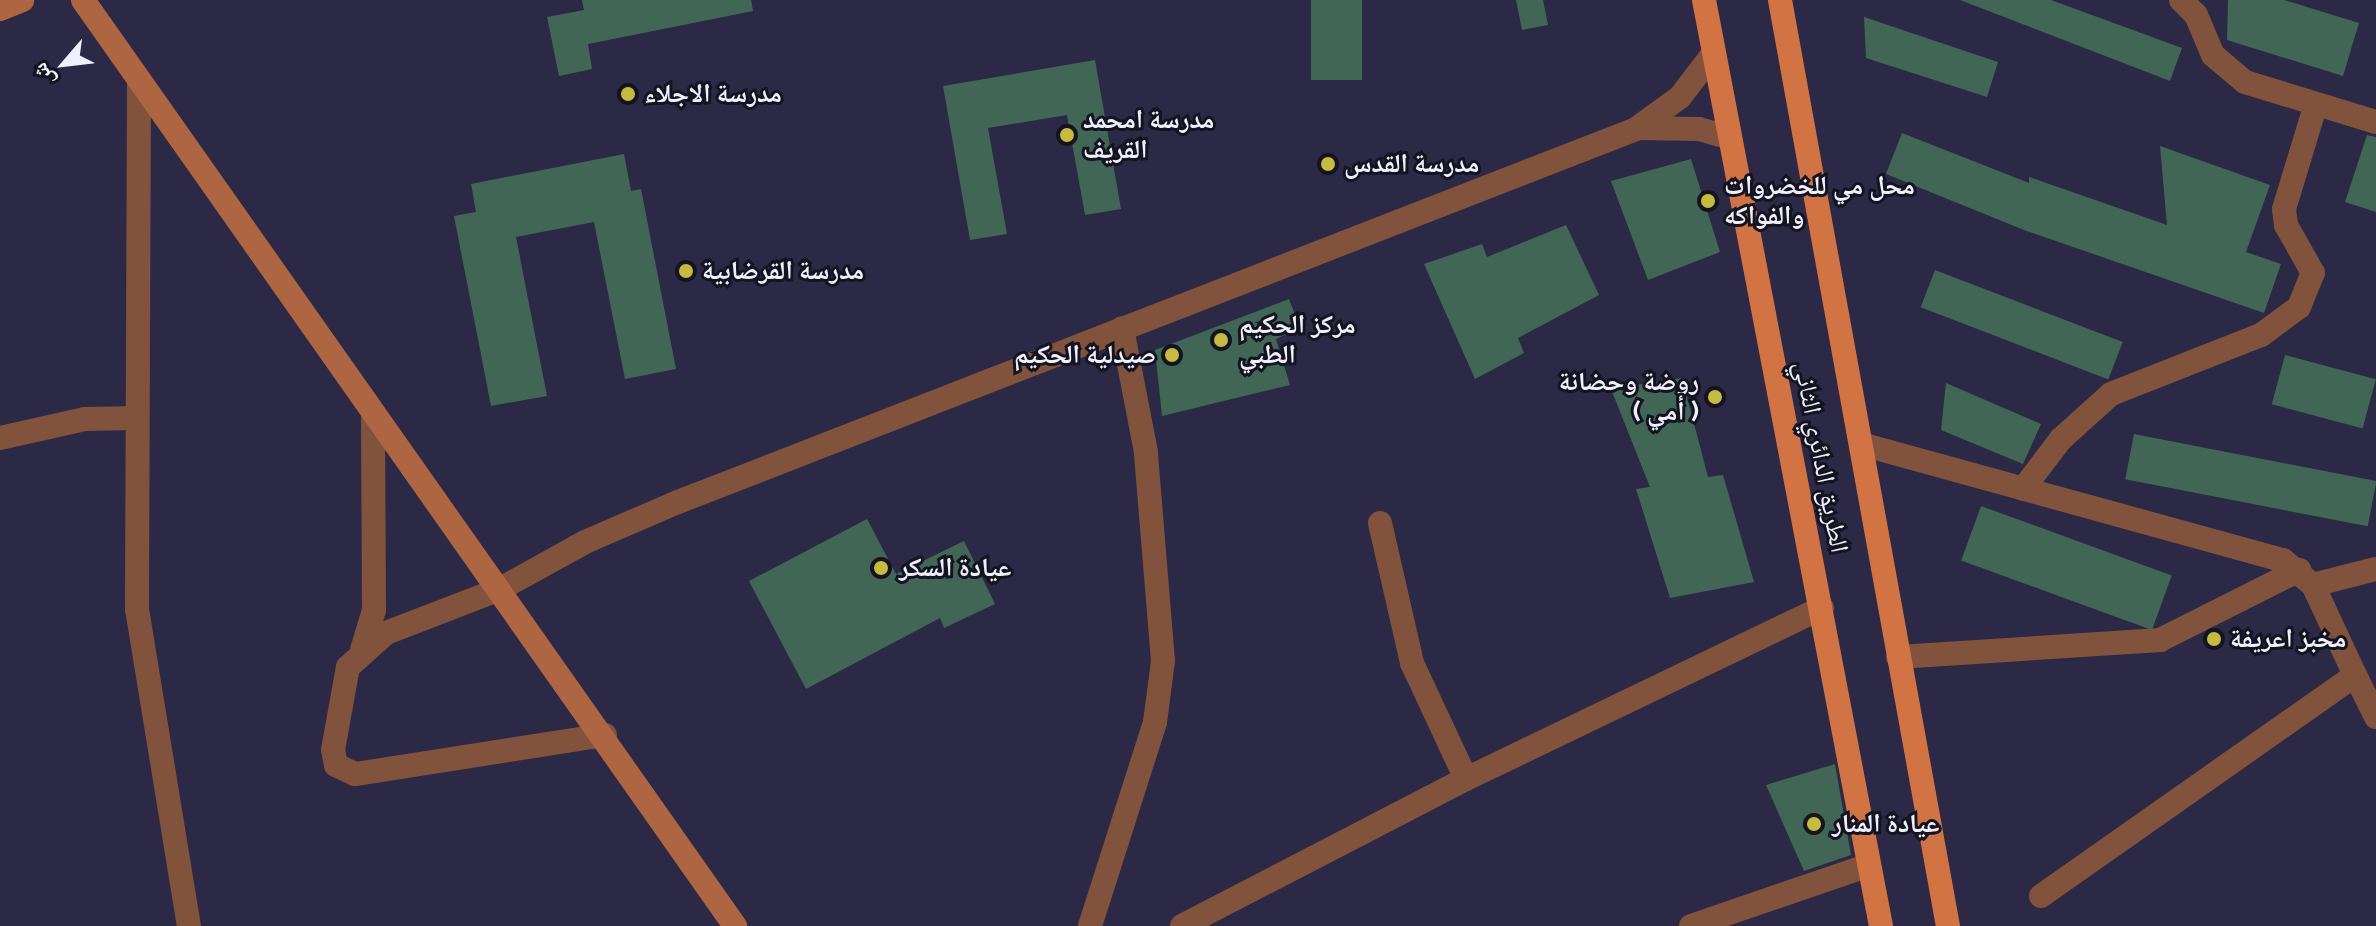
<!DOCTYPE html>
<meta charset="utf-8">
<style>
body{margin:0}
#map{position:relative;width:2376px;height:926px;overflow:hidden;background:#2b2945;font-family:Raleway,"Noto Naskh Arabic",sans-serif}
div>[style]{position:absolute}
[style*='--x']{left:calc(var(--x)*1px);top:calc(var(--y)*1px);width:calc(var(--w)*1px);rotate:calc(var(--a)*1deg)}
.building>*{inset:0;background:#416656;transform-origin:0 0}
.street>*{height:24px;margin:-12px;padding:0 12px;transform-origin:12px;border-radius:12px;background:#81523c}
.secondary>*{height:24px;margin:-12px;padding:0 12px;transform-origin:12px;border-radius:12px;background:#ae6542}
.primary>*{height:24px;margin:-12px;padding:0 12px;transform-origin:12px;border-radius:12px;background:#d27344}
.dots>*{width:22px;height:22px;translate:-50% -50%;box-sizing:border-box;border:4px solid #141420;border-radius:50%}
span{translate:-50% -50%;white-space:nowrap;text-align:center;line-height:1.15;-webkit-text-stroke:6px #141420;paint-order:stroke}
.poi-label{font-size:26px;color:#efeffe;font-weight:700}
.left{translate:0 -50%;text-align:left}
.right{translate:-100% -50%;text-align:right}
.street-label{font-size:26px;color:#efeffe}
.north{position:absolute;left:24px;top:24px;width:80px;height:80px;-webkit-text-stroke:6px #141420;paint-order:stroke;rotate:242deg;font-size:22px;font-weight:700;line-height:32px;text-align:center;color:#efeffe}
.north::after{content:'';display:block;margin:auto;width:28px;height:36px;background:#efeffe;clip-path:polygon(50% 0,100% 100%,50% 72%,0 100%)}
</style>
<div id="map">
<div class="building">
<div style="clip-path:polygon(582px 0,751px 0,753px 11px,588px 44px,592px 69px,559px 76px,547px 17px,584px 10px)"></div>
<div style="left:1311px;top:0;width:51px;height:80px"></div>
<div style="clip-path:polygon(1516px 0,1543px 0,1548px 25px,1522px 30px)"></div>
<div style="clip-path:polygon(1960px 0,2051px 0,2182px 48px,2170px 81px)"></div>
<div style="clip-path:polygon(2228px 0,2284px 0,2359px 23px,2343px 76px,2227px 40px)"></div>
<div style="clip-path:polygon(1864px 17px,1998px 62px,1987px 97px,1866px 58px)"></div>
<div style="clip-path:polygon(1095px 60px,1121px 209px,1085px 215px,1067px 115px,988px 128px,1007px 234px,970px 240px,943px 86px)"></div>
<div style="clip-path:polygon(1902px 133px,2029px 183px,2029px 177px,2167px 225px,2160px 146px,2270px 185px,2246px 252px,2281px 264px,2264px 313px,2024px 230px,1886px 174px)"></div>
<div style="clip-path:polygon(2367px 135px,2376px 137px,2376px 212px,2345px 202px)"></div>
<div style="clip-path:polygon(624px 154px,631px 191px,641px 189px,676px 369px,625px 379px,594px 222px,516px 237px,547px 396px,491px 406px,454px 216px,476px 212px,471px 184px)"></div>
<div style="clip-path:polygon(1691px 159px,1720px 252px,1648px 280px,1611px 181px)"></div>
<div style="clip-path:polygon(1566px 225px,1599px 295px,1518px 338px,1524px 353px,1475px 379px,1424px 264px,1482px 244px,1487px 257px)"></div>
<div style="left:1935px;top:270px;width:201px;height:40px;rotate:21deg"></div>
<div style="clip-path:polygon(1289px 299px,1300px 328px,1276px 339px,1290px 385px,1162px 416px,1155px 350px)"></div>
<div style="left:2285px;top:355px;width:94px;height:51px;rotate:15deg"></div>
<div style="clip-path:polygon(1682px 378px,1708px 477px,1723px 475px,1754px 582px,1670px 598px,1636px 489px,1650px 487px,1611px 389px)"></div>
<div style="clip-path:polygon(1946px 383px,2041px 424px,2023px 464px,1941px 430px)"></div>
<div style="left:2134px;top:434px;width:247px;height:46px;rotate:11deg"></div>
<div style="left:1981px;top:506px;width:203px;height:58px;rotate:20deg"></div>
<div style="clip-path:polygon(867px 519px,896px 574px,964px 541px,995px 604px,944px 628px,940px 618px,806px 689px,749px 581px)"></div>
<div style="clip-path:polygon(1835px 764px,1851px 855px,1804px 871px,1766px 785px)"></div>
</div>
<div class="street">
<div style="--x:2181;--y:0;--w:21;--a:45"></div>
<div style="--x:2196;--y:15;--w:43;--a:67"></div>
<div style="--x:2213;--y:55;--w:42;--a:40.2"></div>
<div style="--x:2245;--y:82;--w:137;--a:17"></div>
<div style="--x:139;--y:82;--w:527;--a:90.22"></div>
<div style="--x:137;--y:609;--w:321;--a:80.7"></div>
<div style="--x:1638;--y:128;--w:61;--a:0.9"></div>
<div style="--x:1699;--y:129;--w:32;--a:16"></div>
<div style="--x:0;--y:438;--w:87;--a:-12.6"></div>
<div style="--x:85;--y:419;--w:52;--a:-1.1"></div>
<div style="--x:1861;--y:444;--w:438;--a:15.4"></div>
<div style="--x:2283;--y:560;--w:39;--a:40"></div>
<div style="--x:2313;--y:585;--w:99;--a:65"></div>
<div style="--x:2023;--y:489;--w:63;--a:-52.8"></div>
<div style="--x:2061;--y:439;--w:67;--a:-42"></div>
<div style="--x:2111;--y:394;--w:161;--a:-21.5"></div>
<div style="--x:2261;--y:335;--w:47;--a:-36.4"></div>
<div style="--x:2299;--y:307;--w:37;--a:-68"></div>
<div style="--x:2313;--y:273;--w:55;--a:-119.4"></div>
<div style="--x:2286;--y:225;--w:16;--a:-97"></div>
<div style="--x:2284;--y:209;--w:107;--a:-73.1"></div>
<div style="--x:1380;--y:523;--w:144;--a:77.1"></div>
<div style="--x:1412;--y:663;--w:128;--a:65"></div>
<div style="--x:2313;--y:585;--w:65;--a:-14.3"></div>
<div style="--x:362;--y:650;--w:42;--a:-73.3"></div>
<div style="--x:374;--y:610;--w:195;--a:-90.3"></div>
<div style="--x:1898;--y:657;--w:263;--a:-3.7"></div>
<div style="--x:2160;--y:640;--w:156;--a:-26.7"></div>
<div style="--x:605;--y:735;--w:253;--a:171.1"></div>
<div style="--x:355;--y:774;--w:21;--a:-155"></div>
<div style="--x:336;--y:765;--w:15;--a:-101"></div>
<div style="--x:333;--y:750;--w:84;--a:-79.8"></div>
<div style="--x:348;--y:667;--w:51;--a:-41.8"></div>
<div style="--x:386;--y:633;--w:122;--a:-21.1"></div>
<div style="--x:500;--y:589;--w:97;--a:-28.9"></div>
<div style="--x:585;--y:542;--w:101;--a:-23.3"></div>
<div style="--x:678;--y:502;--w:1028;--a:-21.27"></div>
<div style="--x:1636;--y:129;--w:54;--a:-36"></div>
<div style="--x:1680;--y:97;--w:54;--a:-52.5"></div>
<div style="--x:2041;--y:896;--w:384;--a:-35.1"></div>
<div style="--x:2355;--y:675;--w:47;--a:63.4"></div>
<div style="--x:1090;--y:926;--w:214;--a:-72.3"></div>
<div style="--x:1155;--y:722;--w:62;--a:-82.5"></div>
<div style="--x:1163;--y:661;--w:210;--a:-94.7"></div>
<div style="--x:1146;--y:452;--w:126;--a:-101"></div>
<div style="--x:1182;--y:926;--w:320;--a:-27.4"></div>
<div style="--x:1466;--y:779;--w:395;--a:-25.7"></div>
<div style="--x:1691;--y:926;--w:188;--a:-18.9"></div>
</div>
<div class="secondary">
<div style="--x:83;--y:0;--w:1133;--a:54.85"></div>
<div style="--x:0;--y:9;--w:24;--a:-22"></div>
</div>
<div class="primary">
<div style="--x:1704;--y:0;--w:943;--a:79.18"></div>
<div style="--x:1780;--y:0;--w:941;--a:79.72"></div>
</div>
<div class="dots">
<div style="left:628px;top:94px;background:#c5bc3d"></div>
<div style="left:1067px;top:135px;background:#c5bc3d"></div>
<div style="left:1328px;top:164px;background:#c5bc3d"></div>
<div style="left:1708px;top:201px;background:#c5bc3d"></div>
<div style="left:686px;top:271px;background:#c5bc3d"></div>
<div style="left:1221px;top:340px;background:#c5bc3d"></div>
<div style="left:1172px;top:355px;background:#c5bc3d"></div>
<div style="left:1715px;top:397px;background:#c5bc3d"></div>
<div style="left:881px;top:568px;background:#c5bc3d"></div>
<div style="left:2214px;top:639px;background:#c5bc3d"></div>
<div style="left:1814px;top:824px;background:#c5bc3d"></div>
</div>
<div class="poi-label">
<span class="left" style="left:644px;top:94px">مدرسة الاجلاء</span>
<span class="left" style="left:1083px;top:135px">مدرسة امحمد<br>القريف</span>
<span class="left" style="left:1344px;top:164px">مدرسة القدس</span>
<span class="left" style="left:1724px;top:201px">محل مي للخضروات<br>والفواكه</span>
<span class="left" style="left:702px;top:271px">مدرسة القرضابية</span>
<span class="left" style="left:1239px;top:340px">مركز الحكيم<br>الطبي</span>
<span class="right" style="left:1156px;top:355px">صيدلية الحكيم</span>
<span class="right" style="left:1699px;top:397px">روضة وحضانة<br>( أمي )</span>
<span class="left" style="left:899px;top:568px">عيادة السكر</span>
<span class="left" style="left:2230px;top:639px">مخبز اعريفة</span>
<span class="left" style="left:1832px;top:824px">عيادة المنار</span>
</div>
<div class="street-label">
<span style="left:1821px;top:457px;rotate:79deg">الطريق الدائري الثاني</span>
</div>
<div class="north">ش</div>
</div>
